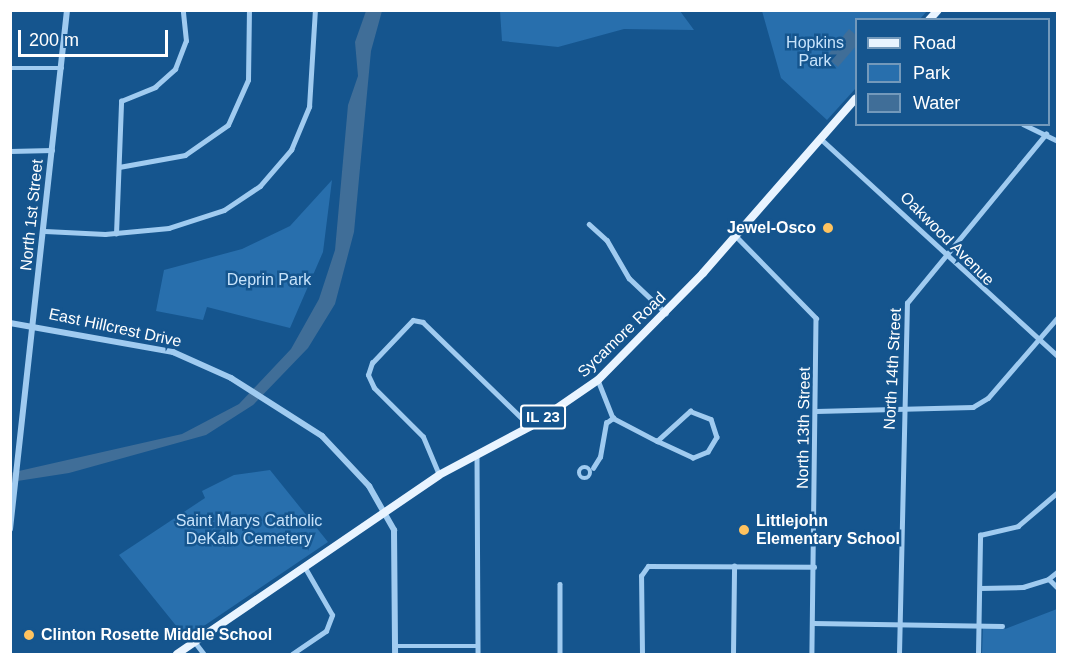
<!DOCTYPE html>
<style>
body{margin:0}
#map{position:relative;width:1068px;height:665px;overflow:hidden;background:#15558e;font-family:Helvetica,sans-serif}
div>[style]{position:absolute}
[style*='--x']{left:calc(var(--x)*1px);top:calc(var(--y)*1px);width:calc(var(--w)*1px);rotate:calc(var(--a)*1deg)}
.green>*{inset:0;background:#286fad}
.water>*{inset:0;background:#406e98}
.minor>*{height:4.5px;margin:-2.25px;padding:0 2.25px;transform-origin:2.25px;border-radius:2.25px;background:#a0cbf0}
.minor>.ring{margin:-2.25px;padding:0;box-sizing:content-box;background:none;border:4.5px solid #a0cbf0;border-radius:50%}
.tertiary>*{height:6px;margin:-3px;padding:0 3px;transform-origin:3px;border-radius:3px;background:#a0cbf0}
.primary>*{height:8px;margin:-4px;padding:0 4px;transform-origin:4px;border-radius:4px;background:#e9f4ff}
.dots>*{width:16px;height:16px;translate:-50% -50%;box-sizing:border-box;border:3px solid #15558e;border-radius:50%}
span{translate:-50% -50%;white-space:nowrap;text-align:center;line-height:1.15;-webkit-text-stroke:5px #15558e;paint-order:stroke}
.shield-label span{padding:2px 4px;background:#15558e;border:2px solid;border-radius:4px;-webkit-text-stroke-width:0}
.shield-label{font-size:15px;color:#fff;font-weight:700}
.park-label{font-size:16px;color:#c7e3fb}
.street-label{font-size:16px;color:#fff}
.poi-label{font-size:16px;color:#fff;font-weight:700}
.right{translate:-100% -50%;text-align:right}
.left{translate:0 -50%;text-align:left}
.frame{position:absolute;inset:0;border:12px solid #fff;pointer-events:none}
.legend{position:absolute;left:855px;top:18px;width:195px;height:108px;box-sizing:border-box;background:#15558e;border:2px solid #7399bb;margin:0;padding:8px 10px;list-style:none;font-size:18px;color:#fff}
.legend li{display:flex;align-items:center;gap:12px;height:30px}
.legend b{width:30px;border:2px solid #7399bb}
.scale{position:absolute;left:18px;top:30px;width:150px;height:27px;box-sizing:border-box;border:3px solid #fff;border-top:0;padding-left:8px;font-size:18px;line-height:21px;white-space:nowrap;color:#fff;-webkit-text-stroke:4px #15558e;paint-order:stroke}
</style>
<div id="map">
<div class="green">
<div style="clip-path:polygon(500px 11px,680px 11px,694px 30px,624px 29px,558px 47px,502px 41px)"></div>
<div style="clip-path:polygon(762px 11px,927px 11px,920px 19px,856px 20px,856px 88px,827px 120px,781px 78px)"></div>
<div style="clip-path:polygon(332px 180px,323px 252px,290px 328px,207px 307px,203px 320px,156px 311px,164px 270px,242px 249px,290px 226px)"></div>
<div style="clip-path:polygon(270px 470px,328px 542px,186px 638px,119px 555px,205px 498px,202px 491px,234px 475px)"></div>
<div style="clip-path:polygon(1057px 609px,1057px 654px,982px 654px,983px 627px,1005px 629px)"></div>
</div>
<div class="water">
<div style="clip-path:polygon(366px 11px,382px 11px,371px 51px,354px 232px,335px 304px,308px 348px,253px 405px,206px 435px,69px 473px,11px 482px,10px 473px,182px 434px,239px 404px,291px 349px,319px 299px,335px 250px,348px 105px,358px 76px,355px 42px)"></div>
<div style="clip-path:polygon(849px 29px,856px 35px,856px 46px,838px 67px,826px 57px)"></div>
</div>
<div class="minor">
<div style="--x:10;--y:68;--w:52;--a:0"></div>
<div style="--x:1023;--y:124;--w:39;--a:26"></div>
<div style="--x:821;--y:139;--w:321;--a:42.5"></div>
<div style="--x:10;--y:151;--w:42;--a:-1.4"></div>
<div style="--x:119;--y:167;--w:67;--a:-10.3"></div>
<div style="--x:185;--y:155;--w:52;--a:-34.9"></div>
<div style="--x:228;--y:125;--w:49;--a:-66"></div>
<div style="--x:248;--y:80;--w:70;--a:-89.2"></div>
<div style="--x:589;--y:224;--w:24;--a:42"></div>
<div style="--x:607;--y:240;--w:44;--a:59.9"></div>
<div style="--x:629;--y:278;--w:51;--a:43.4"></div>
<div style="--x:45;--y:231;--w:60;--a:2.9"></div>
<div style="--x:105;--y:234;--w:64;--a:-5.4"></div>
<div style="--x:169;--y:228;--w:58;--a:-18.1"></div>
<div style="--x:224;--y:210;--w:43;--a:-33.7"></div>
<div style="--x:260;--y:186;--w:48;--a:-49.3"></div>
<div style="--x:291;--y:150;--w:47;--a:-67.3"></div>
<div style="--x:309;--y:107;--w:97;--a:-86.5"></div>
<div style="--x:116;--y:234;--w:133;--a:-87.8"></div>
<div style="--x:121;--y:101;--w:37;--a:-22"></div>
<div style="--x:155;--y:87;--w:27;--a:-42"></div>
<div style="--x:175;--y:69;--w:30;--a:-69"></div>
<div style="--x:186;--y:41;--w:31;--a:-96"></div>
<div style="--x:736;--y:236;--w:115;--a:45.7"></div>
<div style="--x:816;--y:318;--w:336;--a:90.7"></div>
<div style="--x:598;--y:380;--w:41;--a:68.5"></div>
<div style="--x:690;--y:411;--w:22;--a:21"></div>
<div style="--x:711;--y:419;--w:19;--a:72"></div>
<div style="--x:717;--y:437;--w:17;--a:121"></div>
<div style="--x:708;--y:452;--w:16;--a:158"></div>
<div style="--x:693;--y:458;--w:40;--a:-155"></div>
<div style="--x:657;--y:441;--w:45;--a:-42.3"></div>
<div style="--x:816;--y:411;--w:157;--a:-1.5"></div>
<div style="--x:973;--y:407;--w:17;--a:-31"></div>
<div style="--x:988;--y:398;--w:107;--a:-49.2"></div>
<div style="--x:613;--y:418;--w:50;--a:27.6"></div>
<div style="--x:477;--y:454;--w:200;--a:89.7"></div>
<div class="ring" style="left:579px;top:467px;width:7.5px;height:7.5px"></div>
<div style="--x:593;--y:468;--w:13;--a:-58"></div>
<div style="--x:600;--y:457;--w:35;--a:-80"></div>
<div style="--x:606;--y:423;--w:9;--a:-36"></div>
<div style="--x:439;--y:475;--w:41;--a:-112.8"></div>
<div style="--x:423;--y:437;--w:69;--a:-135"></div>
<div style="--x:374;--y:388;--w:14;--a:-115"></div>
<div style="--x:368;--y:375;--w:13;--a:-72"></div>
<div style="--x:372;--y:363;--w:59;--a:-46.4"></div>
<div style="--x:413;--y:320;--w:10;--a:11"></div>
<div style="--x:423;--y:322;--w:149;--a:44.2"></div>
<div style="--x:1058;--y:572;--w:11;--a:142"></div>
<div style="--x:1049;--y:579;--w:13;--a:45"></div>
<div style="--x:560;--y:584;--w:70;--a:90"></div>
<div style="--x:980;--y:588;--w:43;--a:-1.3"></div>
<div style="--x:1023;--y:587;--w:27;--a:-17"></div>
<div style="--x:813;--y:623;--w:189;--a:0.9"></div>
<div style="--x:195;--y:642;--w:15;--a:53"></div>
<div style="--x:395;--y:646;--w:83;--a:0"></div>
<div style="--x:292;--y:654;--w:41;--a:-34.1"></div>
<div style="--x:326;--y:631;--w:17;--a:-69"></div>
<div style="--x:332;--y:615;--w:54;--a:-119.9"></div>
<div style="--x:642;--y:654;--w:78;--a:-90.7"></div>
<div style="--x:641;--y:576;--w:12;--a:-55"></div>
<div style="--x:648;--y:566;--w:166;--a:0.3"></div>
<div style="--x:733;--y:654;--w:88;--a:-89.3"></div>
<div style="--x:899;--y:654;--w:351;--a:-88.7"></div>
<div style="--x:907;--y:303;--w:219;--a:-50.6"></div>
<div style="--x:978;--y:654;--w:119;--a:-89"></div>
<div style="--x:980;--y:535;--w:39;--a:-13"></div>
<div style="--x:1018;--y:526;--w:52;--a:-40.4"></div>
</div>
<div class="tertiary">
<div style="--x:10;--y:323;--w:166;--a:10.1"></div>
<div style="--x:173;--y:352;--w:64;--a:24.1"></div>
<div style="--x:231;--y:378;--w:108;--a:32.5"></div>
<div style="--x:322;--y:436;--w:69;--a:46.8"></div>
<div style="--x:369;--y:486;--w:51;--a:60.4"></div>
<div style="--x:394;--y:530;--w:124;--a:89.5"></div>
<div style="--x:10;--y:529;--w:522;--a:-83.73"></div>
</div>
<div class="primary">
<div style="--x:929;--y:20;--w:13;--a:-48"></div>
<div style="--x:177;--y:654;--w:317;--a:-34.3"></div>
<div style="--x:439;--y:475;--w:104;--a:-28"></div>
<div style="--x:531;--y:426;--w:81;--a:-34.5"></div>
<div style="--x:598;--y:380;--w:150;--a:-45.5"></div>
<div style="--x:703;--y:273;--w:232;--a:-48.8"></div>
</div>
<div class="dots">
<div style="left:828px;top:228px;background:#ffc35f"></div>
<div style="left:744px;top:530px;background:#ffc35f"></div>
<div style="left:29px;top:635px;background:#ffc35f"></div>
</div>
<div class="shield-label">
<span style="left:543px;top:417px">IL 23</span>
</div>
<div class="park-label">
<span style="left:815px;top:52px">Hopkins<br>Park</span>
<span style="left:269px;top:280px">Deprin Park</span>
<span style="left:249px;top:530px">Saint Marys Catholic<br>DeKalb Cemetery</span>
</div>
<div class="street-label">
<span style="left:32px;top:215px;rotate:-84deg">North 1st Street</span>
<span style="left:947px;top:239px;rotate:45deg">Oakwood Avenue</span>
<span style="left:115px;top:328px;rotate:12deg">East Hillcrest Drive</span>
<span style="left:622px;top:335px;rotate:-44deg">Sycamore Road</span>
<span style="left:893px;top:369px;rotate:-87deg">North 14th Street</span>
<span style="left:804px;top:428px;rotate:-89deg">North 13th Street</span>
</div>
<div class="poi-label">
<span class="right" style="left:816px;top:228px">Jewel-Osco</span>
<span class="left" style="left:756px;top:530px">Littlejohn<br>Elementary School</span>
<span class="left" style="left:41px;top:635px">Clinton Rosette Middle School</span>
</div>
<div class="frame"></div>
<ul class="legend">
<li><b style="height:8px;background:#e9f4ff"></b>Road</li>
<li><b style="height:16px;background:#286fad"></b>Park</li>
<li><b style="height:16px;background:#406e98"></b>Water</li>
</ul>
<div class="scale">200 m</div>
</div>
